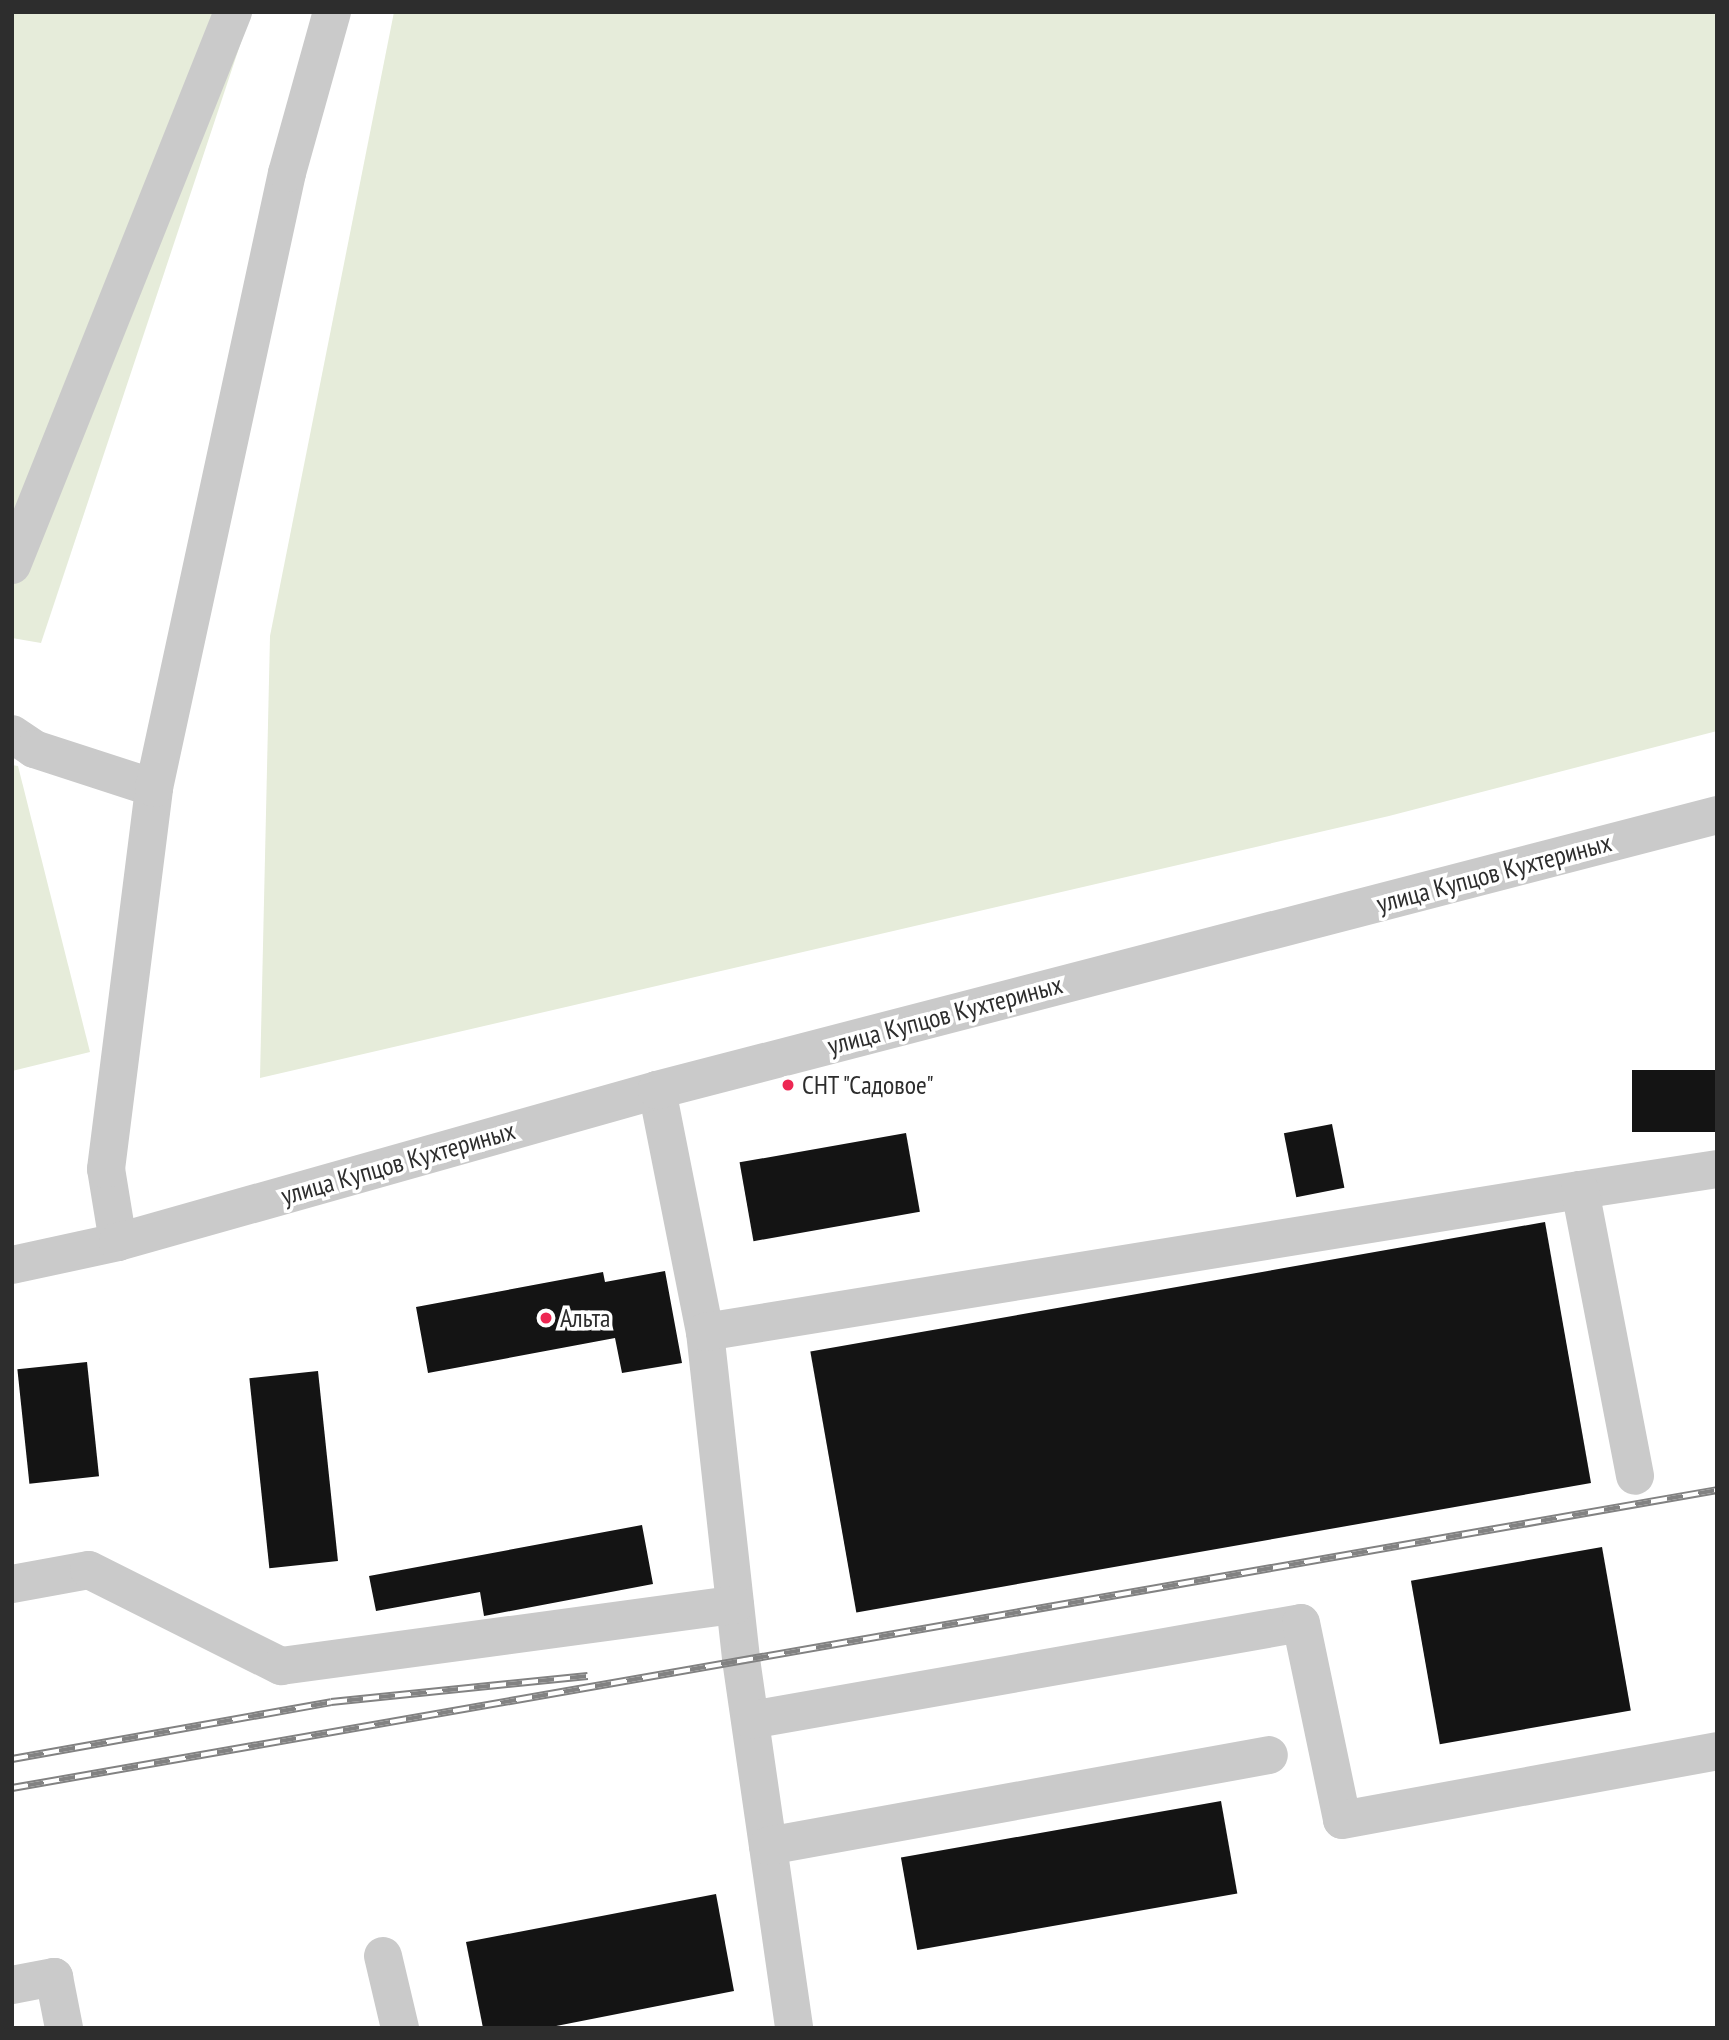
<!DOCTYPE html>
<meta charset="utf-8">
<style>
body{margin:0}
#map{position:relative;width:1729px;height:2040px;overflow:hidden;background:#fff;font-family:"PT Sans Narrow",sans-serif}
div>[style]{position:absolute}
[style*='--x']{left:calc(var(--x)*1px);top:calc(var(--y)*1px);width:calc(var(--w)*1px);rotate:calc(var(--a)*1deg)}
.green>*{inset:0;background:#e6ecda}
.building>*{inset:0;background:#141414;transform-origin:0 0}
.minor>*{height:38px;margin:-19px;padding:0 19px;transform-origin:19px;border-radius:19px;background:#cacaca}
.rail>*{height:8px;margin-top:-4px;transform-origin:0;background:repeating-linear-gradient(90deg,#fff 0 16px,#828282 0 32px);box-sizing:border-box;border-block:2px solid #828282}
.dots>*{width:19px;height:19px;translate:-50% -50%;box-sizing:border-box;border:4px solid #fff;border-radius:50%}
span{translate:-50% -50%;white-space:nowrap;text-align:center;line-height:1.15;-webkit-text-stroke:7px #fff;paint-order:stroke}
.street-label{font-size:26px;color:#2d2d2d}
.poi-label{font-size:26px;color:#2d2d2d}
.left{translate:0 -50%;text-align:left}
.frame{position:absolute;inset:0;border:14px solid #2d2d2d;pointer-events:none}
</style>
<div id="map">
<div class="green">
<div style="clip-path:polygon(12px 12px,251px 12px,41px 643px,12px 638px)"></div>
<div style="clip-path:polygon(394px 12px,1717px 12px,1717px 731px,1389px 816px,260px 1078px,270px 636px)"></div>
<div style="clip-path:polygon(12px 765px,18px 766px,90px 1052px,12px 1071px)"></div>
</div>
<div class="building">
<div style="left:1717px;top:1070px;width:62px;height:85px;rotate:90deg"></div>
<div style="left:1332px;top:1124px;width:65px;height:49px;rotate:79deg"></div>
<div style="left:906px;top:1133px;width:80px;height:169px;rotate:80deg"></div>
<div style="left:1545px;top:1222px;width:265px;height:746px;rotate:80deg"></div>
<div style="clip-path:polygon(665px 1271px,682px 1363px,622px 1373px,615px 1338px,428px 1373px,416px 1307px,603px 1272px,605px 1282px)"></div>
<div style="left:87px;top:1362px;width:115px;height:70px;rotate:84deg"></div>
<div style="left:318px;top:1371px;width:191px;height:69px;rotate:84deg"></div>
<div style="clip-path:polygon(642px 1525px,653px 1584px,484px 1616px,480px 1592px,376px 1611px,369px 1576px)"></div>
<div style="left:1602px;top:1547px;width:166px;height:194px;rotate:80deg"></div>
<div style="left:1221px;top:1801px;width:94px;height:325px;rotate:80deg"></div>
<div style="clip-path:polygon(716px 1894px,734px 1991px,546px 2028px,483px 2028px,466px 1942px)"></div>
</div>
<div class="minor">
<div style="--x:12;--y:565;--w:596;--a:-68.22"></div>
<div style="--x:12;--y:734;--w:27;--a:34"></div>
<div style="--x:34;--y:749;--w:126;--a:18"></div>
<div style="--x:657;--y:1090;--w:247;--a:78.8"></div>
<div style="--x:705;--y:1332;--w:329;--a:83.7"></div>
<div style="--x:741;--y:1659;--w:373;--a:81.8"></div>
<div style="--x:1580;--y:1190;--w:139;--a:-8.7"></div>
<div style="--x:118;--y:1242;--w:74;--a:-99.3"></div>
<div style="--x:106;--y:1169;--w:384;--a:-82.8"></div>
<div style="--x:154;--y:788;--w:629;--a:-77.8"></div>
<div style="--x:287;--y:173;--w:167;--a:-74.4"></div>
<div style="--x:12;--y:1265;--w:108;--a:-12.2"></div>
<div style="--x:118;--y:1242;--w:560;--a:-15.75"></div>
<div style="--x:657;--y:1090;--w:1095;--a:-14.54"></div>
<div style="--x:705;--y:1332;--w:886;--a:-9.22"></div>
<div style="--x:1580;--y:1190;--w:291;--a:79.1"></div>
<div style="--x:12;--y:1584;--w:78;--a:-10.3"></div>
<div style="--x:89;--y:1570;--w:215;--a:26.6"></div>
<div style="--x:281;--y:1666;--w:458;--a:-7.7"></div>
<div style="--x:751;--y:1720;--w:558;--a:-10"></div>
<div style="--x:1301;--y:1623;--w:201;--a:78.2"></div>
<div style="--x:1342;--y:1820;--w:381;--a:-10.4"></div>
<div style="--x:768;--y:1846;--w:509;--a:-10.29"></div>
<div style="--x:383;--y:1956;--w:74;--a:76.7"></div>
<div style="--x:12;--y:1985;--w:43;--a:-10.8"></div>
<div style="--x:54;--y:1977;--w:52;--a:78.9"></div>
</div>
<div class="rail">
<div style="--x:12;--y:1759;--w:324;--a:-10.1"></div>
<div style="--x:331;--y:1702;--w:258;--a:-5.8"></div>
<div style="--x:12;--y:1788;--w:1731;--a:-9.91"></div>
</div>
<div class="dots">
<div style="left:788px;top:1085px;background:#ed2753"></div>
<div style="left:546px;top:1318px;background:#ed2753"></div>
</div>
<div class="street-label">
<span style="left:1494px;top:873px;rotate:-15deg">улица Купцов Кухтериных</span>
<span style="left:945px;top:1015px;rotate:-15deg">улица Купцов Кухтериных</span>
<span style="left:398px;top:1163px;rotate:-16deg">улица Купцов Кухтериных</span>
</div>
<div class="poi-label">
<span class="left" style="left:802px;top:1085px">СНТ "Садовое"</span>
<span class="left" style="left:560px;top:1318px">Альта</span>
</div>
<div class="frame"></div>
</div>
